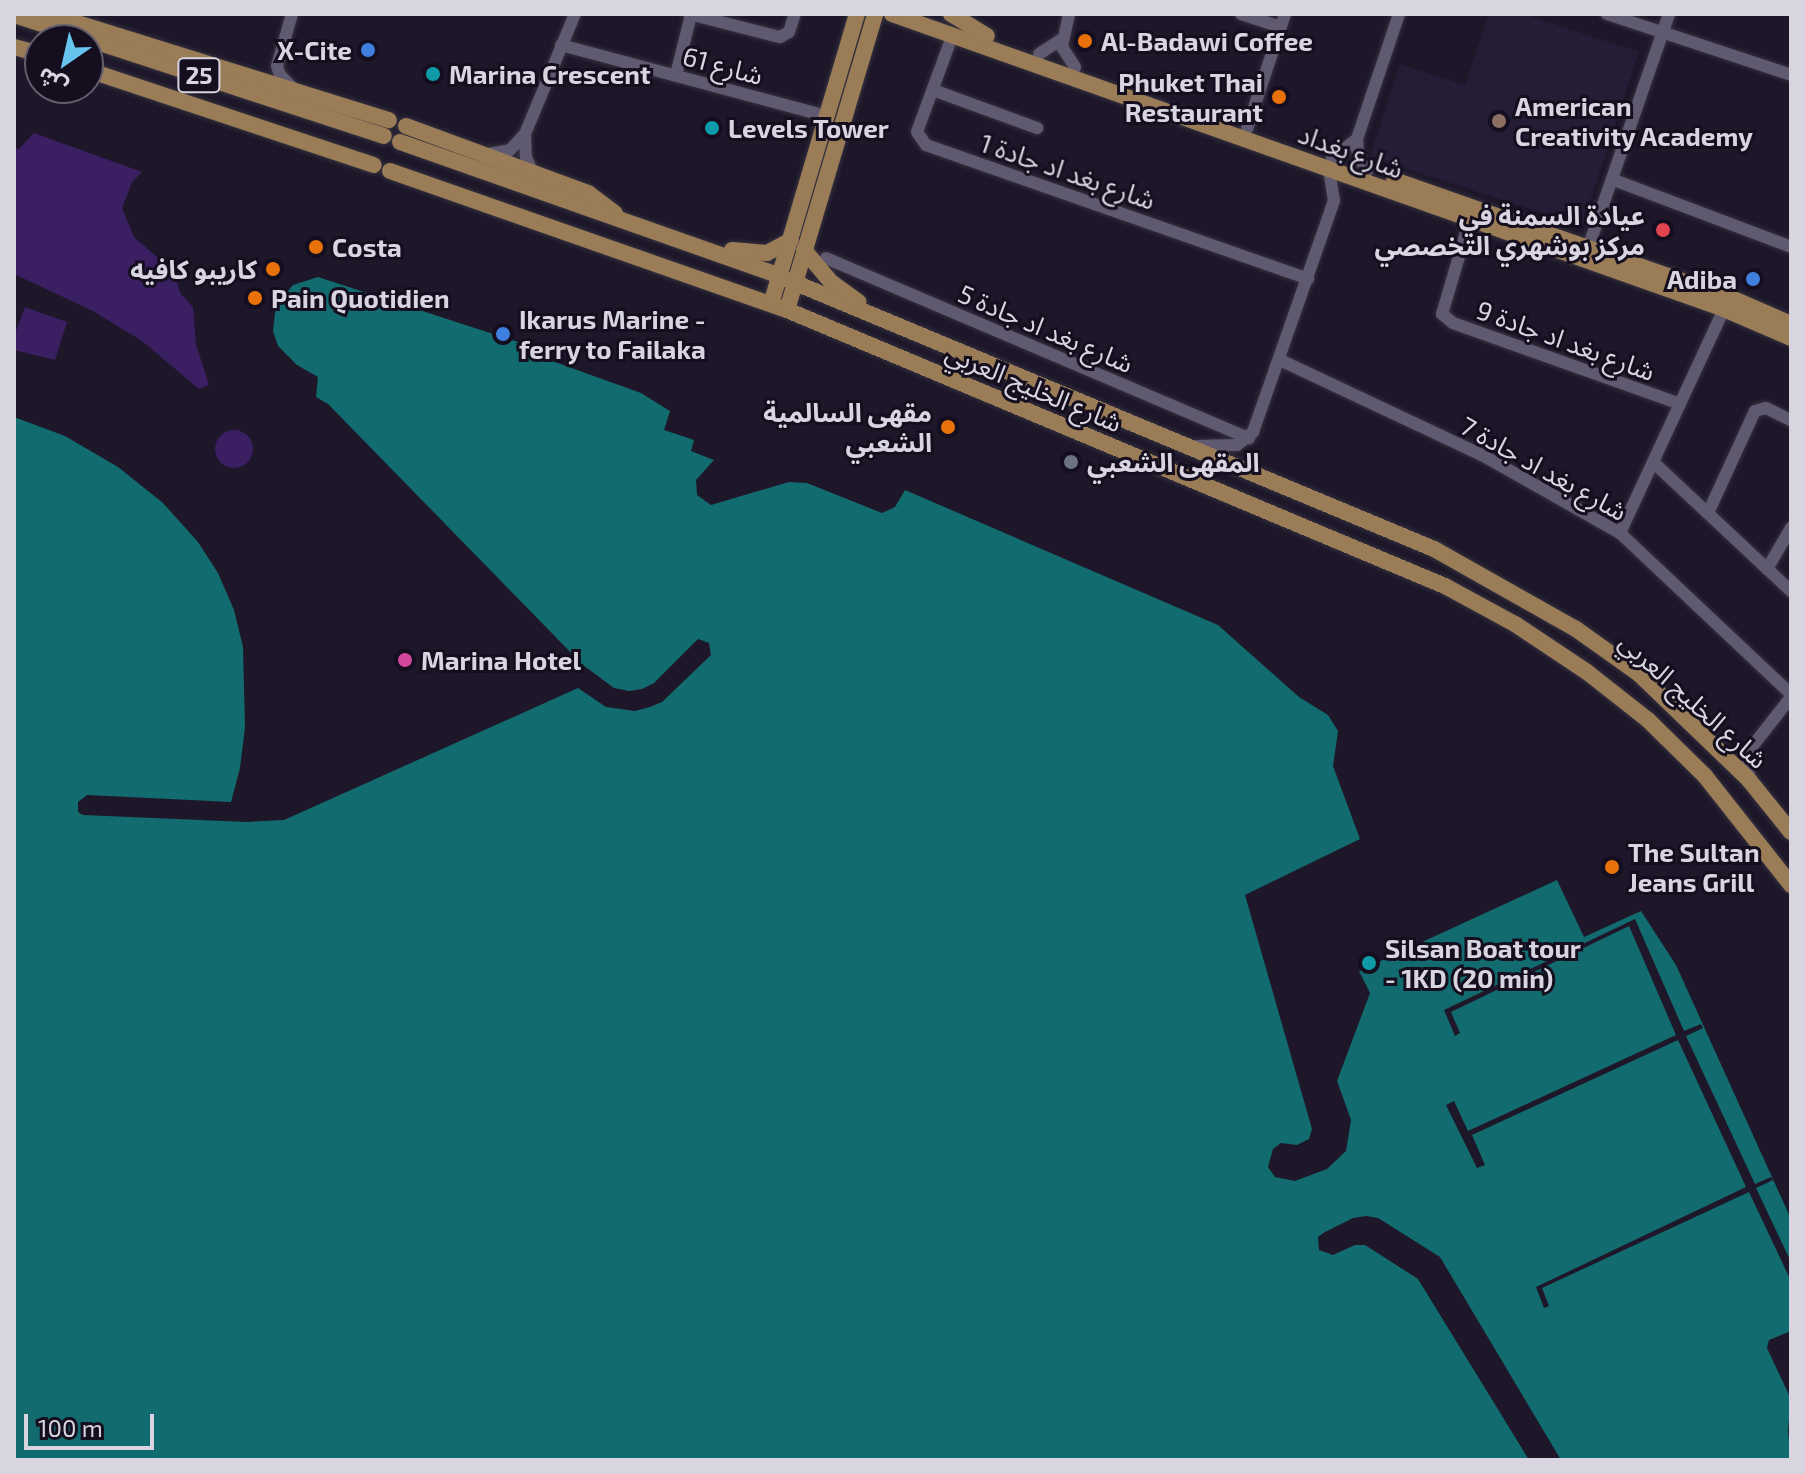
<!DOCTYPE html>
<meta charset="utf-8">
<style>
body{margin:0}
#map{position:relative;width:1805px;height:1474px;overflow:hidden;background:#1d1729;font-family:"Exo 2","Noto Sans Arabic",sans-serif}
div>[style]{position:absolute}
[style*='--x']{left:calc(var(--x)*1px);top:calc(var(--y)*1px);width:calc(var(--w)*1px);rotate:calc(var(--a)*1deg)}
.built>*{inset:0;background:#251d35}
.green>*{inset:0;background:#3a1f62}
.round{border-radius:50%}
.water>*{inset:0;background:#126b6e}
.pier>*{inset:0;background:#1d1729}
.roads{filter:drop-shadow(0 0 2px #35313f) drop-shadow(0 0 2px #35313f)}
.minor>*{height:12px;margin:-6px;padding:0 6px;transform-origin:6px;border-radius:6px;background:#605a70}
.major>*{height:16px;margin:-8px;padding:0 8px;transform-origin:8px;border-radius:8px;background:#9a7d56}
.dots>*{width:22px;height:22px;translate:-50% -50%;box-sizing:border-box;border:4px solid #140e1f;border-radius:50%}
span{translate:-50% -50%;white-space:nowrap;text-align:center;line-height:1.15;-webkit-text-stroke:6px #140e1f;paint-order:stroke}
.shield-label span{padding:2px 6px;background:#140e1f;border:2px solid;border-radius:6px;-webkit-text-stroke-width:0}
.shield-label{font-size:24px;color:#d8d5e1;font-weight:700}
.poi-label{font-size:26px;color:#d8d5e1;font-weight:700}
.left{translate:0 -50%;text-align:left}
.right{translate:-100% -50%;text-align:right}
.street-label{font-size:26px;color:#d8d5e1}
.frame{position:absolute;inset:0;border:16px solid #d8d5e1;pointer-events:none}
.north{position:absolute;left:24px;top:24px;width:80px;height:80px;box-sizing:border-box;background:#140e1f;border:2px solid #625e6d;border-radius:50%;rotate:214deg;font-size:22px;font-weight:700;line-height:32px;text-align:center;color:#d8d5e1}
.north::after{content:'';display:block;margin:auto;width:28px;height:36px;background:#66c4ef;clip-path:polygon(50% 0,100% 100%,50% 72%,0 100%)}
.scale{position:absolute;left:24px;top:1414px;width:130px;height:36px;box-sizing:border-box;border:4px solid #d8d5e1;border-top:0;padding-left:10px;font-size:24px;line-height:28px;white-space:nowrap;color:#d8d5e1;-webkit-text-stroke:6px #140e1f;paint-order:stroke}
</style>
<div id="map">
<div class="built">
<div style="clip-path:polygon(1489px 14px,1524px 14px,1639px 52px,1582px 226px,1370px 157px,1400px 64px,1465px 85px)"></div>
</div>
<div class="green">
<div style="clip-path:polygon(34px 133px,142px 172px,132px 182px,122px 208px,134px 237px,175px 273px,180px 293px,193px 307px,196px 344px,209px 385px,199px 389px,142px 341px,93px 311px,14px 274px,14px 147px,19px 149px)"></div>
<div style="clip-path:polygon(25px 307px,67px 322px,55px 360px,14px 350px,14px 336px)"></div>
<div class="round" style="left:215px;top:430px;width:38px;height:38px"></div>
</div>
<div class="water">
<div style="clip-path:polygon(318px 277px,518px 342px,516px 348px,641px 393px,670px 411px,664px 430px,694px 440px,691px 451px,714px 460px,696px 480px,697px 495px,711px 505px,789px 482px,807px 483px,882px 513px,895px 507px,905px 490px,1218px 625px,1299px 697px,1328px 715px,1338px 731px,1333px 766px,1360px 839px,1245px 895px,1312px 1129px,1309px 1139px,1297px 1145px,1281px 1143px,1273px 1149px,1268px 1167px,1275px 1177px,1295px 1181px,1327px 1169px,1346px 1151px,1351px 1120px,1337px 1081px,1370px 993px,1359px 971px,1557px 880px,1584px 937px,1641px 911px,1676px 965px,1791px 1219px,1791px 1331px,1769px 1340px,1767px 1348px,1791px 1399px,1788px 1430px,1791px 1460px,1561px 1460px,1440px 1257px,1378px 1218px,1366px 1216px,1353px 1218px,1325px 1232px,1318px 1237px,1319px 1250px,1333px 1255px,1355px 1245px,1365px 1245px,1418px 1279px,1529px 1460px,14px 1460px,14px 417px,65px 436px,118px 467px,163px 503px,198px 542px,218px 573px,234px 610px,243px 647px,245px 727px,240px 768px,231px 802px,87px 795px,78px 802px,78px 812px,83px 815px,247px 822px,284px 820px,578px 688px,606px 707px,635px 711px,650px 707px,662px 702px,711px 655px,709px 643px,698px 639px,654px 683px,642px 689px,629px 691px,614px 688px,583px 665px,328px 404px,316px 397px,318px 377px,297px 365px,278px 346px,273px 331px,276px 305px,293px 285px)"></div>
</div>
<div class="pier">
<div style="clip-path:polygon(1635px 919px,1684px 1031px,1701px 1024px,1703px 1028px,1686px 1036px,1755px 1184px,1771px 1177px,1773px 1180px,1756px 1188px,1791px 1262px,1791px 1281px,1749px 1192px,1542px 1288px,1549px 1306px,1544px 1308px,1536px 1287px,1746px 1187px,1678px 1040px,1472px 1135px,1485px 1165px,1477px 1168px,1446px 1105px,1454px 1101px,1468px 1131px,1676px 1035px,1629px 926px,1451px 1012px,1460px 1033px,1455px 1036px,1444px 1010px)"></div>
</div>
<div class="roads">
<div class="minor">
<div style="--x:292;--y:14;--w:54;--a:106.1"></div>
<div style="--x:277;--y:66;--w:9;--a:72"></div>
<div style="--x:280;--y:75;--w:18;--a:45"></div>
<div style="--x:689;--y:14;--w:94;--a:14.2"></div>
<div style="--x:780;--y:37;--w:10;--a:-29"></div>
<div style="--x:789;--y:32;--w:19;--a:-72"></div>
<div style="--x:1069;--y:14;--w:34;--a:102"></div>
<div style="--x:1062;--y:47;--w:24;--a:57"></div>
<div style="--x:1241;--y:14;--w:42;--a:18"></div>
<div style="--x:1607;--y:14;--w:194;--a:18.3"></div>
<div style="--x:953;--y:34;--w:104;--a:110.2"></div>
<div style="--x:917;--y:132;--w:16;--a:55"></div>
<div style="--x:926;--y:145;--w:405;--a:19.3"></div>
<div style="--x:561;--y:45;--w:274;--a:15"></div>
<div style="--x:1039;--y:54;--w:27;--a:-33"></div>
<div style="--x:676;--y:75;--w:62;--a:-76"></div>
<div style="--x:933;--y:90;--w:111;--a:20.1"></div>
<div style="--x:1247;--y:129;--w:121;--a:-71.7"></div>
<div style="--x:525;--y:134;--w:23;--a:88"></div>
<div style="--x:526;--y:157;--w:15;--a:67"></div>
<div style="--x:488;--y:154;--w:22;--a:-10"></div>
<div style="--x:510;--y:150;--w:22;--a:-47"></div>
<div style="--x:525;--y:134;--w:130;--a:-67.4"></div>
<div style="--x:1332;--y:158;--w:31;--a:-37"></div>
<div style="--x:1367;--y:171;--w:17;--a:-121"></div>
<div style="--x:1358;--y:156;--w:17;--a:-93"></div>
<div style="--x:1357;--y:139;--w:132;--a:-71.4"></div>
<div style="--x:1614;--y:180;--w:189;--a:20.7"></div>
<div style="--x:1470;--y:219;--w:99;--a:106.4"></div>
<div style="--x:1442;--y:314;--w:14;--a:39"></div>
<div style="--x:1453;--y:323;--w:241;--a:19.6"></div>
<div style="--x:1588;--y:248;--w:248;--a:-70.9"></div>
<div style="--x:826;--y:258;--w:460;--a:23.1"></div>
<div style="--x:1280;--y:360;--w:223;--a:25.2"></div>
<div style="--x:1482;--y:455;--w:159;--a:29.5"></div>
<div style="--x:1620;--y:533;--w:235;--a:43.3"></div>
<div style="--x:1195;--y:446;--w:42;--a:-1.4"></div>
<div style="--x:1237;--y:445;--w:21;--a:-39"></div>
<div style="--x:1253;--y:432;--w:245;--a:-70.7"></div>
<div style="--x:1334;--y:201;--w:32;--a:-99"></div>
<div style="--x:1653;--y:462;--w:189;--a:43.1"></div>
<div style="--x:1708;--y:513;--w:112;--a:-65.3"></div>
<div style="--x:1755;--y:411;--w:11;--a:-15"></div>
<div style="--x:1766;--y:408;--w:28;--a:26"></div>
<div style="--x:1620;--y:533;--w:247;--a:-65.1"></div>
<div style="--x:1767;--y:569;--w:48;--a:-59.7"></div>
<div style="--x:1749;--y:780;--w:27;--a:-94"></div>
<div style="--x:1747;--y:753;--w:71;--a:-51.8"></div>
</div>
<div class="major">
<div style="--x:48;--y:14;--w:357;--a:17.3"></div>
<div style="--x:892;--y:14;--w:883;--a:19.52"></div>
<div style="--x:1724;--y:309;--w:73;--a:23.4"></div>
<div style="--x:951;--y:14;--w:42;--a:31.4"></div>
<div style="--x:14;--y:15;--w:389;--a:18.1"></div>
<div style="--x:14;--y:47;--w:27;--a:15"></div>
<div style="--x:88;--y:70;--w:301;--a:18.4"></div>
<div style="--x:406;--y:126;--w:194;--a:20.2"></div>
<div style="--x:588;--y:193;--w:34;--a:37"></div>
<div style="--x:400;--y:142;--w:397;--a:19.4"></div>
<div style="--x:774;--y:274;--w:715;--a:22.62"></div>
<div style="--x:1434;--y:549;--w:163;--a:29.4"></div>
<div style="--x:1576;--y:629;--w:76;--a:35.4"></div>
<div style="--x:1638;--y:673;--w:154;--a:43.9"></div>
<div style="--x:1749;--y:780;--w:67;--a:51.1"></div>
<div style="--x:390;--y:171;--w:421;--a:19.3"></div>
<div style="--x:787;--y:310;--w:714;--a:22.76"></div>
<div style="--x:1445;--y:586;--w:80;--a:28.5"></div>
<div style="--x:1515;--y:624;--w:87;--a:33.7"></div>
<div style="--x:1587;--y:672;--w:78;--a:38.2"></div>
<div style="--x:1648;--y:720;--w:80;--a:44.5"></div>
<div style="--x:1705;--y:776;--w:139;--a:51.7"></div>
<div style="--x:1394;--y:180;--w:355;--a:19.3"></div>
<div style="--x:1729;--y:297;--w:68;--a:23.5"></div>
<div style="--x:732;--y:250;--w:35;--a:5"></div>
<div style="--x:767;--y:253;--w:27;--a:-28"></div>
<div style="--x:804;--y:250;--w:42;--a:49.8"></div>
<div style="--x:831;--y:282;--w:34;--a:36"></div>
<div style="--x:771;--y:304;--w:302;--a:-73.5"></div>
<div style="--x:787;--y:310;--w:309;--a:-73.4"></div>
</div>
</div>
<div class="dots">
<div style="left:1085px;top:41px;background:#e8710a"></div>
<div style="left:368px;top:50px;background:#3f7fe0"></div>
<div style="left:433px;top:74px;background:#0f9aa8"></div>
<div style="left:1279px;top:97px;background:#e8710a"></div>
<div style="left:1499px;top:121px;background:#8d6e63"></div>
<div style="left:712px;top:128px;background:#0f9aa8"></div>
<div style="left:1663px;top:230px;background:#e0444e"></div>
<div style="left:316px;top:247px;background:#e8710a"></div>
<div style="left:273px;top:269px;background:#e8710a"></div>
<div style="left:1753px;top:279px;background:#3f7fe0"></div>
<div style="left:255px;top:298px;background:#e8710a"></div>
<div style="left:503px;top:334px;background:#3f7fe0"></div>
<div style="left:948px;top:427px;background:#e8710a"></div>
<div style="left:1071px;top:462px;background:#6b7280"></div>
<div style="left:405px;top:660px;background:#d1479c"></div>
<div style="left:1612px;top:867px;background:#e8710a"></div>
<div style="left:1369px;top:963px;background:#0f9aa8"></div>
</div>
<div class="shield-label">
<span style="left:199px;top:75px">25</span>
</div>
<div class="poi-label">
<span class="left" style="left:1101px;top:41px">Al-Badawi Coffee</span>
<span class="right" style="left:352px;top:50px">X-Cite</span>
<span class="left" style="left:449px;top:74px">Marina Crescent</span>
<span class="right" style="left:1263px;top:97px">Phuket Thai<br>Restaurant</span>
<span class="left" style="left:1515px;top:121px">American<br>Creativity Academy</span>
<span class="left" style="left:728px;top:128px">Levels Tower</span>
<span class="right" style="left:1645px;top:230px">عيادة السمنة في<br>مركز بوشهري التخصصي</span>
<span class="left" style="left:332px;top:247px">Costa</span>
<span class="right" style="left:257px;top:269px">كاريبو كافيه</span>
<span class="right" style="left:1737px;top:279px">Adiba</span>
<span class="left" style="left:271px;top:298px">Pain Quotidien</span>
<span class="left" style="left:519px;top:334px">Ikarus Marine -<br>ferry to Failaka</span>
<span class="right" style="left:932px;top:427px">مقهى السالمية<br>الشعبي</span>
<span class="left" style="left:1087px;top:462px">المقهى الشعبي</span>
<span class="left" style="left:421px;top:660px">Marina Hotel</span>
<span class="left" style="left:1628px;top:867px">The Sultan<br>Jeans Grill</span>
<span class="left" style="left:1385px;top:963px">Silsan Boat tour<br>- 1KD (20 min)</span>
</div>
<div class="street-label">
<span style="left:723px;top:65px;rotate:15deg">شارع 61</span>
<span style="left:1351px;top:151px;rotate:20deg">شارع بغداد</span>
<span style="left:1068px;top:171px;rotate:19deg">شارع بغد اد جادة 1</span>
<span style="left:1046px;top:328px;rotate:23deg">شارع بغد اد جادة 5</span>
<span style="left:1566px;top:340px;rotate:20deg">شارع بغد اد جادة 9</span>
<span style="left:1034px;top:387px;rotate:23deg">شارع الخليج العربي</span>
<span style="left:1544px;top:468px;rotate:29deg">شارع بغد اد جادة 7</span>
<span style="left:1694px;top:700px;rotate:42deg">شارع الخليج العربي</span>
</div>
<div class="frame"></div>
<div class="north">ش</div>
<div class="scale">100 m</div>
</div>
